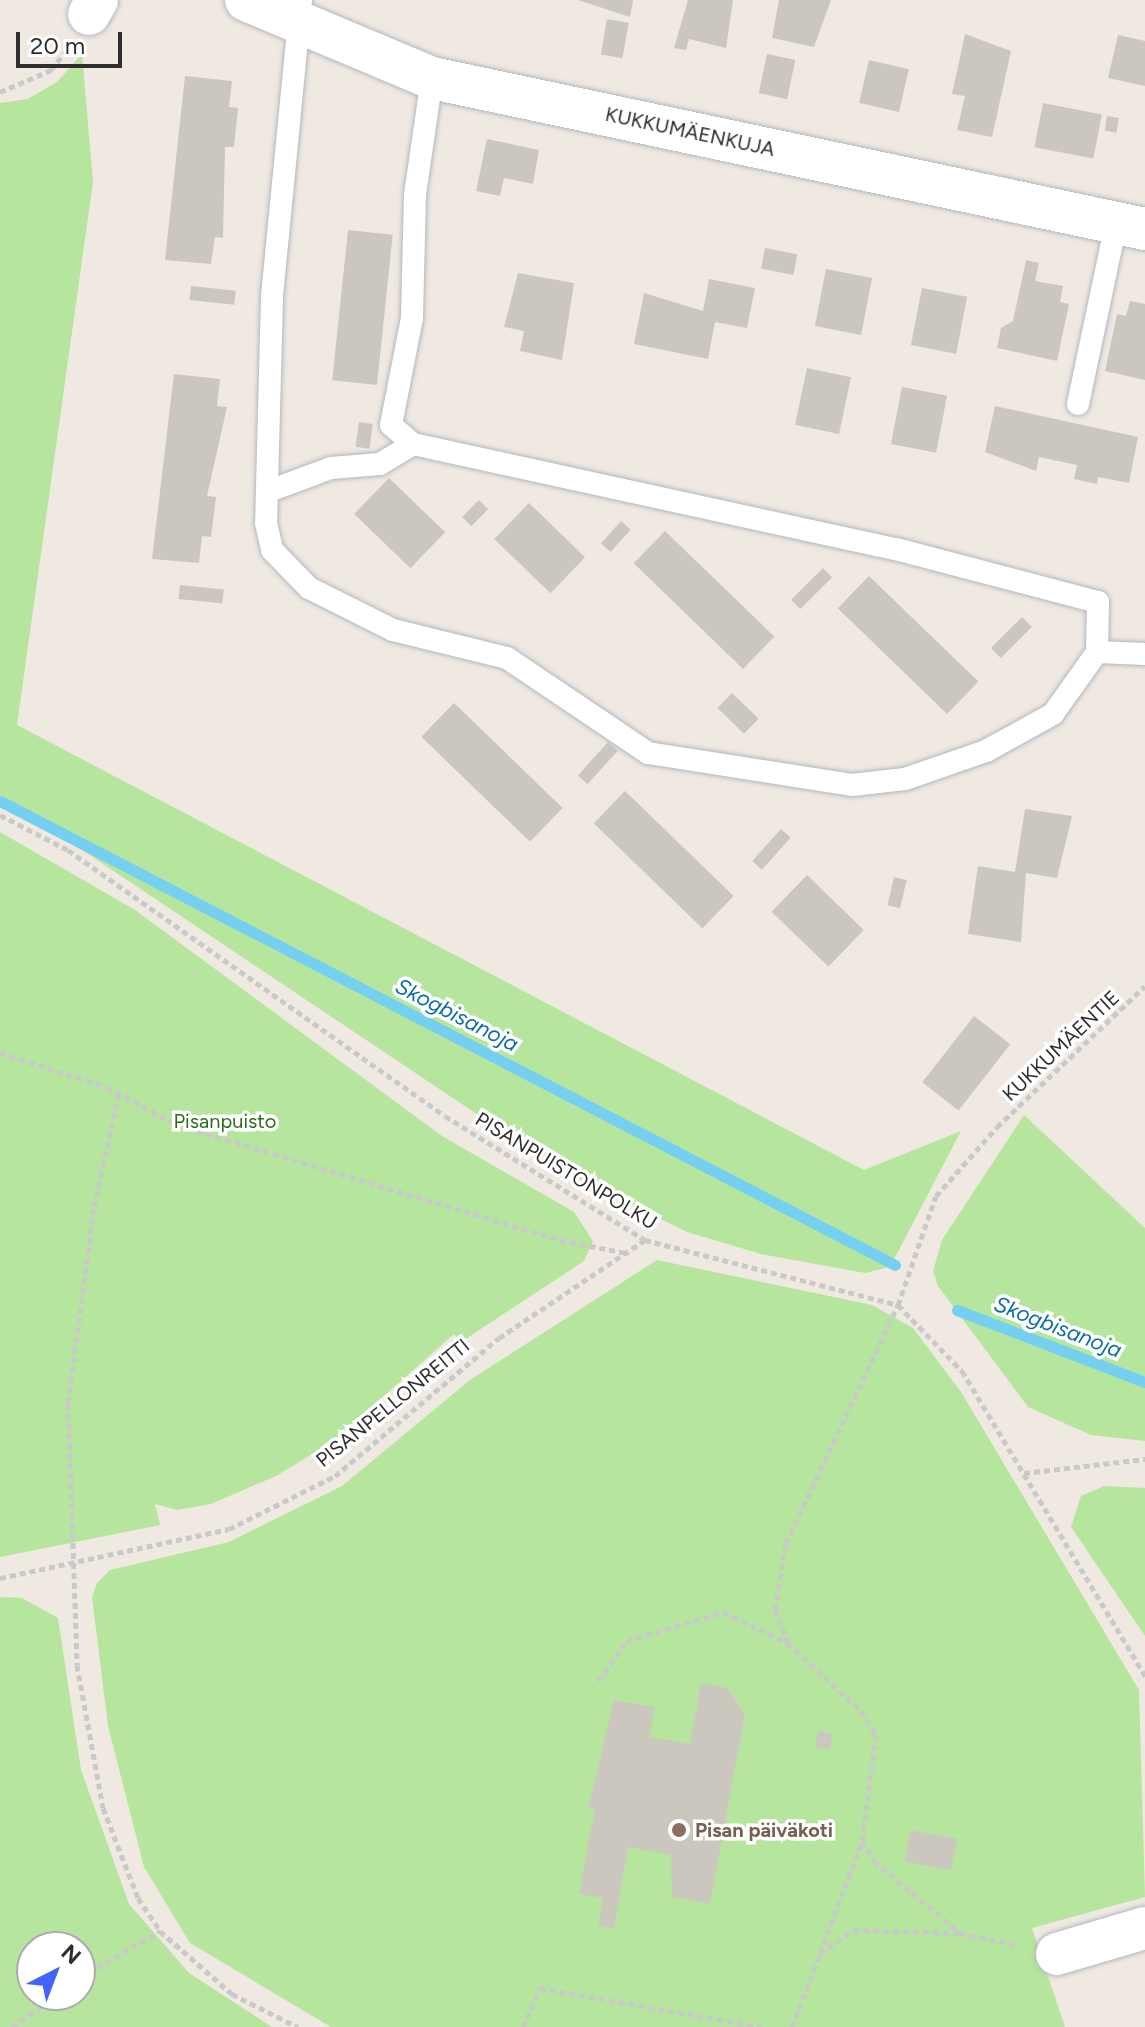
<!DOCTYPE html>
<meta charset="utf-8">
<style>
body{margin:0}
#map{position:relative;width:1145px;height:2027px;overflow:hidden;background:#efe9e1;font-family:Figtree,sans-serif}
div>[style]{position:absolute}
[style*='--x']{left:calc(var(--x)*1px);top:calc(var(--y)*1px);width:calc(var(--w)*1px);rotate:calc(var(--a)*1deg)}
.green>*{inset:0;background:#b6e59e}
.stream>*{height:11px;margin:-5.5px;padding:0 5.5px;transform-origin:5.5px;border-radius:5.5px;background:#75cff0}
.building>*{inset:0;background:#cbc7bf;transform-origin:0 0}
.path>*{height:5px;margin-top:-2.5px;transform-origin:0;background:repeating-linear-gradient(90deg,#c9c9c9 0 6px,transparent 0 10px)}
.roads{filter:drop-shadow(0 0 2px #b4b7c1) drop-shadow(0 0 2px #b4b7c1)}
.service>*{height:22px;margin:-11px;padding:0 11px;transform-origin:11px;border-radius:11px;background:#fff}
.minor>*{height:42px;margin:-21px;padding:0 21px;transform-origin:21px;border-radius:21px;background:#fff}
.dots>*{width:22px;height:22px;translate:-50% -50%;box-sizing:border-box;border:4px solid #fff;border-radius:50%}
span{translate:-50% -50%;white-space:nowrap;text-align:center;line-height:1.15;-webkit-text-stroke:7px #fff;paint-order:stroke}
.street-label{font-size:20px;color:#2e2e2e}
.park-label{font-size:20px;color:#2c6e1b}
.education-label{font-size:20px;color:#785e54;font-weight:700}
.left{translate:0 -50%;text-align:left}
.water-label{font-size:22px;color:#0d6fa3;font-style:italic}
.north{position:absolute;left:16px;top:1931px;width:80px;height:80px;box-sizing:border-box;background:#fff;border:2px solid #ababab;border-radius:50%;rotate:42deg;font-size:22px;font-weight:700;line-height:32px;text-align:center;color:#2e2e2e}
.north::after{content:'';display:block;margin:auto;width:28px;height:36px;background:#4264fb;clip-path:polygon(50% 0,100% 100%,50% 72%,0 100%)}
.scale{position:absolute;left:16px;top:32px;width:106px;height:36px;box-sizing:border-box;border:4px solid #2e2e2e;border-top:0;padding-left:10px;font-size:24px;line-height:28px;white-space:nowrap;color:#2e2e2e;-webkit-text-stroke:6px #fff;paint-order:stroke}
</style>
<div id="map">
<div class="green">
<div style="clip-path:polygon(82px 54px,93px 182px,17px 725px,864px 1170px,961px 1131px,890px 1267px,865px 1273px,761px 1254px,687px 1232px,559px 1169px,0 795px,0 103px,28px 99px,57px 82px)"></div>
<div style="clip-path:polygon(0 832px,135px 910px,442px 1136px,574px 1212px,593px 1241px,584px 1261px,461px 1342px,454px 1334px,332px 1442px,276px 1476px,211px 1504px,177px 1510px,155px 1504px,160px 1525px,0 1557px)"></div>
<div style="clip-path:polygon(1024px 1115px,1145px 1228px,1145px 1441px,1091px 1435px,1028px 1407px,938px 1286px,933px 1271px,942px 1240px)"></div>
<div style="clip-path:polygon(657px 1260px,872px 1305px,913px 1328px,961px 1392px,1139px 1690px,1145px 1897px,1032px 1928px,1065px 2027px,331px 2027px,190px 1943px,144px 1867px,108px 1726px,92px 1597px,97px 1583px,110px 1570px,229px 1542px,342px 1486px,470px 1380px)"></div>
<div style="clip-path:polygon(1104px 1486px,1145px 1488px,1145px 1636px,1071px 1527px,1081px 1496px)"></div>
<div style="clip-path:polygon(evenodd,0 1597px,22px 1598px,58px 1618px,81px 1770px,129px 1904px,189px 1973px,272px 2027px,0 2027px,0 1597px,32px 1947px,80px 1947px,80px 1995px,32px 1995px,32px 1947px)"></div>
</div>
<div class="stream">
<div style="--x:0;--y:801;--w:1008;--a:27.4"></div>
<div style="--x:957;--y:1310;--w:201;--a:21"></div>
</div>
<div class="building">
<div style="clip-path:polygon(578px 0,633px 0,630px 17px)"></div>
<div style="clip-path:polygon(688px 0,733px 0,726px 48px,689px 39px,686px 50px,674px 48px)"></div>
<div style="clip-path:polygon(779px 0,831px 0,814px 47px,772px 38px)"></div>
<div style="left:607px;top:19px;width:22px;height:36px;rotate:10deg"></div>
<div style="clip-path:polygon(965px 34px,1011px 51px,992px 137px,957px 130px,965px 96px,952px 94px)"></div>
<div style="clip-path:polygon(1118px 35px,1145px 41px,1145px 86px,1108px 78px)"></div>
<div style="left:767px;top:54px;width:29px;height:40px;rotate:12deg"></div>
<div style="left:869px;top:60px;width:41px;height:44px;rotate:13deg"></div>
<div style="clip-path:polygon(185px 76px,232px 81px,229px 107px,238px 108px,234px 147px,225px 147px,223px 238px,215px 237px,211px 264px,165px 260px)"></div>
<div style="left:1043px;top:103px;width:60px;height:45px;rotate:11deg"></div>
<div style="left:1107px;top:116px;width:12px;height:15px;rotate:9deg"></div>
<div style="clip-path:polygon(487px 139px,539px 150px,533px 184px,504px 178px,500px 196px,476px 191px)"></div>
<div style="left:348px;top:230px;width:45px;height:151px;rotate:6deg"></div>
<div style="left:765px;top:248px;width:33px;height:21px;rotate:11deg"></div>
<div style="clip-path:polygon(1026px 260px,1039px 263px,1035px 281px,1063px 286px,1060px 302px,1069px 304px,1057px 361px,997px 348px,1001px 328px,1013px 321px)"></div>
<div style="left:826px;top:269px;width:47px;height:58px;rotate:11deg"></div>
<div style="clip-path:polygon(518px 273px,574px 283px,562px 360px,520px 351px,524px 331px,504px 327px)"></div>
<div style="clip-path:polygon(709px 279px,755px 288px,747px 328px,715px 322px,708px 359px,634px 344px,644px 293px,703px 311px)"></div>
<div style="left:191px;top:286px;width:45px;height:14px;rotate:6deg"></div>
<div style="left:922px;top:288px;width:46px;height:58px;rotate:11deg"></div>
<div style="clip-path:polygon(1130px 301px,1145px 304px,1145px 380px,1105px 371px,1117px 314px,1126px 316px)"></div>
<div style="left:807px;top:368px;width:45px;height:58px;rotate:12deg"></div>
<div style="clip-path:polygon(174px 374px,220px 379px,217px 406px,227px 407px,207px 496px,216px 497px,211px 537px,202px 536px,199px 563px,152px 559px)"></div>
<div style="left:902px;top:387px;width:46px;height:58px;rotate:11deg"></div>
<div style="clip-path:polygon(995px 406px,1138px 437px,1129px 483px,1098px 477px,1097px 484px,1074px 479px,1077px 465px,1039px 457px,1036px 471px,985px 452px)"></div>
<div style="left:359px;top:422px;width:14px;height:25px;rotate:8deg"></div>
<div style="left:389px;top:478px;width:78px;height:50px;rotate:44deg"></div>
<div style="left:479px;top:500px;width:13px;height:24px;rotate:45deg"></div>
<div style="left:529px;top:503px;width:78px;height:50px;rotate:44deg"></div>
<div style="left:621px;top:521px;width:13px;height:30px;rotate:42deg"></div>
<div style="left:665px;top:531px;width:152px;height:45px;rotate:44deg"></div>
<div style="left:823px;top:568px;width:13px;height:45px;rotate:45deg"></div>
<div style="left:869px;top:576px;width:152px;height:45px;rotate:44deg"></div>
<div style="left:180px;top:585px;width:44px;height:14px;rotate:6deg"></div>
<div style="left:1022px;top:617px;width:14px;height:44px;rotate:45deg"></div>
<div style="left:732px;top:693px;width:37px;height:21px;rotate:44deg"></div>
<div style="left:454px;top:703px;width:151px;height:47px;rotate:44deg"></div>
<div style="left:608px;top:742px;width:13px;height:45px;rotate:42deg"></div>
<div style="left:625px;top:791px;width:151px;height:45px;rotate:44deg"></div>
<div style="clip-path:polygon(1025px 809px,1072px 816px,1057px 878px,1026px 873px,1021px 942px,968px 934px,978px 866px,1015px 872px)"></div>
<div style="left:781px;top:829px;width:13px;height:43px;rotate:42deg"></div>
<div style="left:807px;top:875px;width:79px;height:51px;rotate:44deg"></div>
<div style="left:894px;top:877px;width:13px;height:29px;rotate:13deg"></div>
<div style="left:974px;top:1016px;width:46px;height:84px;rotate:38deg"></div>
<div style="clip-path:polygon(701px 1683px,727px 1688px,745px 1714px,710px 1904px,672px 1897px,671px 1855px,628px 1847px,614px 1929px,598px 1926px,603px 1898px,579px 1894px,595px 1809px,588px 1809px,614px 1700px,655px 1707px,649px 1737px,690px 1744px)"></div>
<div style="left:818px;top:1731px;width:15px;height:16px;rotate:11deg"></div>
<div style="left:911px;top:1830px;width:47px;height:32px;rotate:11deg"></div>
</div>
<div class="path">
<div style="--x:0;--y:92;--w:56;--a:-23.3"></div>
<div style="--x:51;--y:70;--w:33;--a:-52"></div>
<div style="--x:0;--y:815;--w:76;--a:27.2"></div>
<div style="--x:68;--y:850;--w:461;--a:35.2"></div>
<div style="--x:445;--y:1116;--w:235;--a:31.8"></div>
<div style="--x:645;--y:1240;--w:261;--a:14.4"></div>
<div style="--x:898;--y:1305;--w:92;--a:45.9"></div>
<div style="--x:962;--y:1371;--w:356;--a:59"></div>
<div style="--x:0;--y:1053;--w:112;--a:17.6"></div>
<div style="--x:107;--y:1087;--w:80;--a:28.5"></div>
<div style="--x:177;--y:1125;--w:400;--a:16.7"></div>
<div style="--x:560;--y:1240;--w:67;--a:11.1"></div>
<div style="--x:119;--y:1093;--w:118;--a:102.3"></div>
<div style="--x:94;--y:1208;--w:197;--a:97.6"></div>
<div style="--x:68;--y:1403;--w:262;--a:88"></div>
<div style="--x:77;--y:1665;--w:145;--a:79.7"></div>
<div style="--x:103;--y:1808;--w:97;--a:68.7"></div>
<div style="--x:138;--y:1898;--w:40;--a:56"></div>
<div style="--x:160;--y:1931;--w:96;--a:41.2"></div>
<div style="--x:232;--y:1994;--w:74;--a:26.6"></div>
<div style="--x:1024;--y:1473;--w:122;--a:-6.6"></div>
<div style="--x:0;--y:1578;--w:234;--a:-12.1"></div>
<div style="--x:229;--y:1529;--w:119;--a:-26.6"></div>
<div style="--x:335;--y:1476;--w:214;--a:-40.1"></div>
<div style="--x:499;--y:1338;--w:176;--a:-33.9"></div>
<div style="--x:788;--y:1643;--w:36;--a:-111"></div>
<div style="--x:775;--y:1609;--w:67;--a:-80.5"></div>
<div style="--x:786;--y:1543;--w:263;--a:-64.8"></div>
<div style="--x:898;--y:1305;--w:115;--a:-70.8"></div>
<div style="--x:936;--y:1196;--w:92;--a:-48.5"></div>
<div style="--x:997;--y:1127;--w:204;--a:-43.6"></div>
<div style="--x:598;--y:1681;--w:49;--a:-54.1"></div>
<div style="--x:627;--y:1641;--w:100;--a:-16.8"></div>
<div style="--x:723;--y:1612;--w:72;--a:25.5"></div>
<div style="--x:788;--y:1643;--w:100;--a:43"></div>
<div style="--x:861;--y:1711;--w:28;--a:58"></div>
<div style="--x:876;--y:1735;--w:107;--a:97.5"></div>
<div style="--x:862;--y:1841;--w:23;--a:59"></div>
<div style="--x:874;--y:1861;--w:112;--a:39.9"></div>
<div style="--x:820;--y:1953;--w:119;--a:-69.3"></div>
<div style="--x:80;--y:1978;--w:93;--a:-30.4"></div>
<div style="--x:12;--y:2027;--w:55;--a:-35.4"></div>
<div style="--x:523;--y:2027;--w:43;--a:-66.4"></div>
<div style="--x:540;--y:1988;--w:225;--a:10"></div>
<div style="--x:792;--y:2027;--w:78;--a:-69"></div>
<div style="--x:820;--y:1954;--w:41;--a:-36"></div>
<div style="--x:853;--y:1930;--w:107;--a:1.6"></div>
<div style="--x:960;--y:1933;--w:61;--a:12.2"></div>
</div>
<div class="roads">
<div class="service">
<div style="--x:301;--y:0;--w:298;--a:95.6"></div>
<div style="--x:272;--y:297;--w:226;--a:91.5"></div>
<div style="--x:266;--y:523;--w:28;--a:77"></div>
<div style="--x:272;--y:550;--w:53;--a:45.8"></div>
<div style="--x:309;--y:588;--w:94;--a:26.6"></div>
<div style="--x:393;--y:630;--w:117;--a:13.8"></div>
<div style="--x:507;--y:658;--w:170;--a:34"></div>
<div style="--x:648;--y:753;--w:206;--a:8.9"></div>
<div style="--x:852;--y:785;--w:53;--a:-6.5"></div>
<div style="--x:905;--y:779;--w:86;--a:-19.1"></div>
<div style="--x:986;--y:751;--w:77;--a:-28.9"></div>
<div style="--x:1053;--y:714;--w:76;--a:-54.6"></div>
<div style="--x:1097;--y:652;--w:48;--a:2.4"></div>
<div style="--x:432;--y:78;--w:117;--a:98.3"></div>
<div style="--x:415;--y:194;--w:124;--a:91.4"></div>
<div style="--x:412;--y:318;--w:109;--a:101.1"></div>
<div style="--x:391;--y:425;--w:29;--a:41"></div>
<div style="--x:413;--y:444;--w:494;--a:12.3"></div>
<div style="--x:896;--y:549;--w:209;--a:14.7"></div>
<div style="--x:1098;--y:602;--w:50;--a:91.1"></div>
<div style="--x:1078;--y:404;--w:185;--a:-78.1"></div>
<div style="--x:269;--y:491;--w:66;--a:-20.4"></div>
<div style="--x:331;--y:468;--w:49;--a:-4.7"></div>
<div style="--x:380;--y:464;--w:39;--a:-31"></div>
</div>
<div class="minor">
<div style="--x:246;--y:0;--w:202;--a:22.8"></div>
<div style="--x:432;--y:78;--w:729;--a:11.96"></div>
<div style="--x:89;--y:14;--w:16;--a:-60"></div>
<div style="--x:1057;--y:1954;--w:92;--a:-16.5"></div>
</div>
</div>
<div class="dots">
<div style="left:679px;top:1830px;background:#8d6e63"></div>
</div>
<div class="street-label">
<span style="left:690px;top:132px;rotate:12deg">KUKKUMÄENKUJA</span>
<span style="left:1061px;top:1046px;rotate:-43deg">KUKKUMÄENTIE</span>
<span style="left:566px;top:1171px;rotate:31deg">PISANPUISTONPOLKU</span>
<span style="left:393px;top:1403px;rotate:-39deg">PISANPELLONREITTI</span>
</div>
<div class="park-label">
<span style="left:225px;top:1121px">Pisanpuisto</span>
</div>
<div class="education-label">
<span class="left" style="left:695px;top:1830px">Pisan päiväkoti</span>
</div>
<div class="water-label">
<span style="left:457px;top:1015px;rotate:27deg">Skogbisanoja</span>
<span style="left:1058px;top:1327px;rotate:21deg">Skogbisanoja</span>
</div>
<div class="north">N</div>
<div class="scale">20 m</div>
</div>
